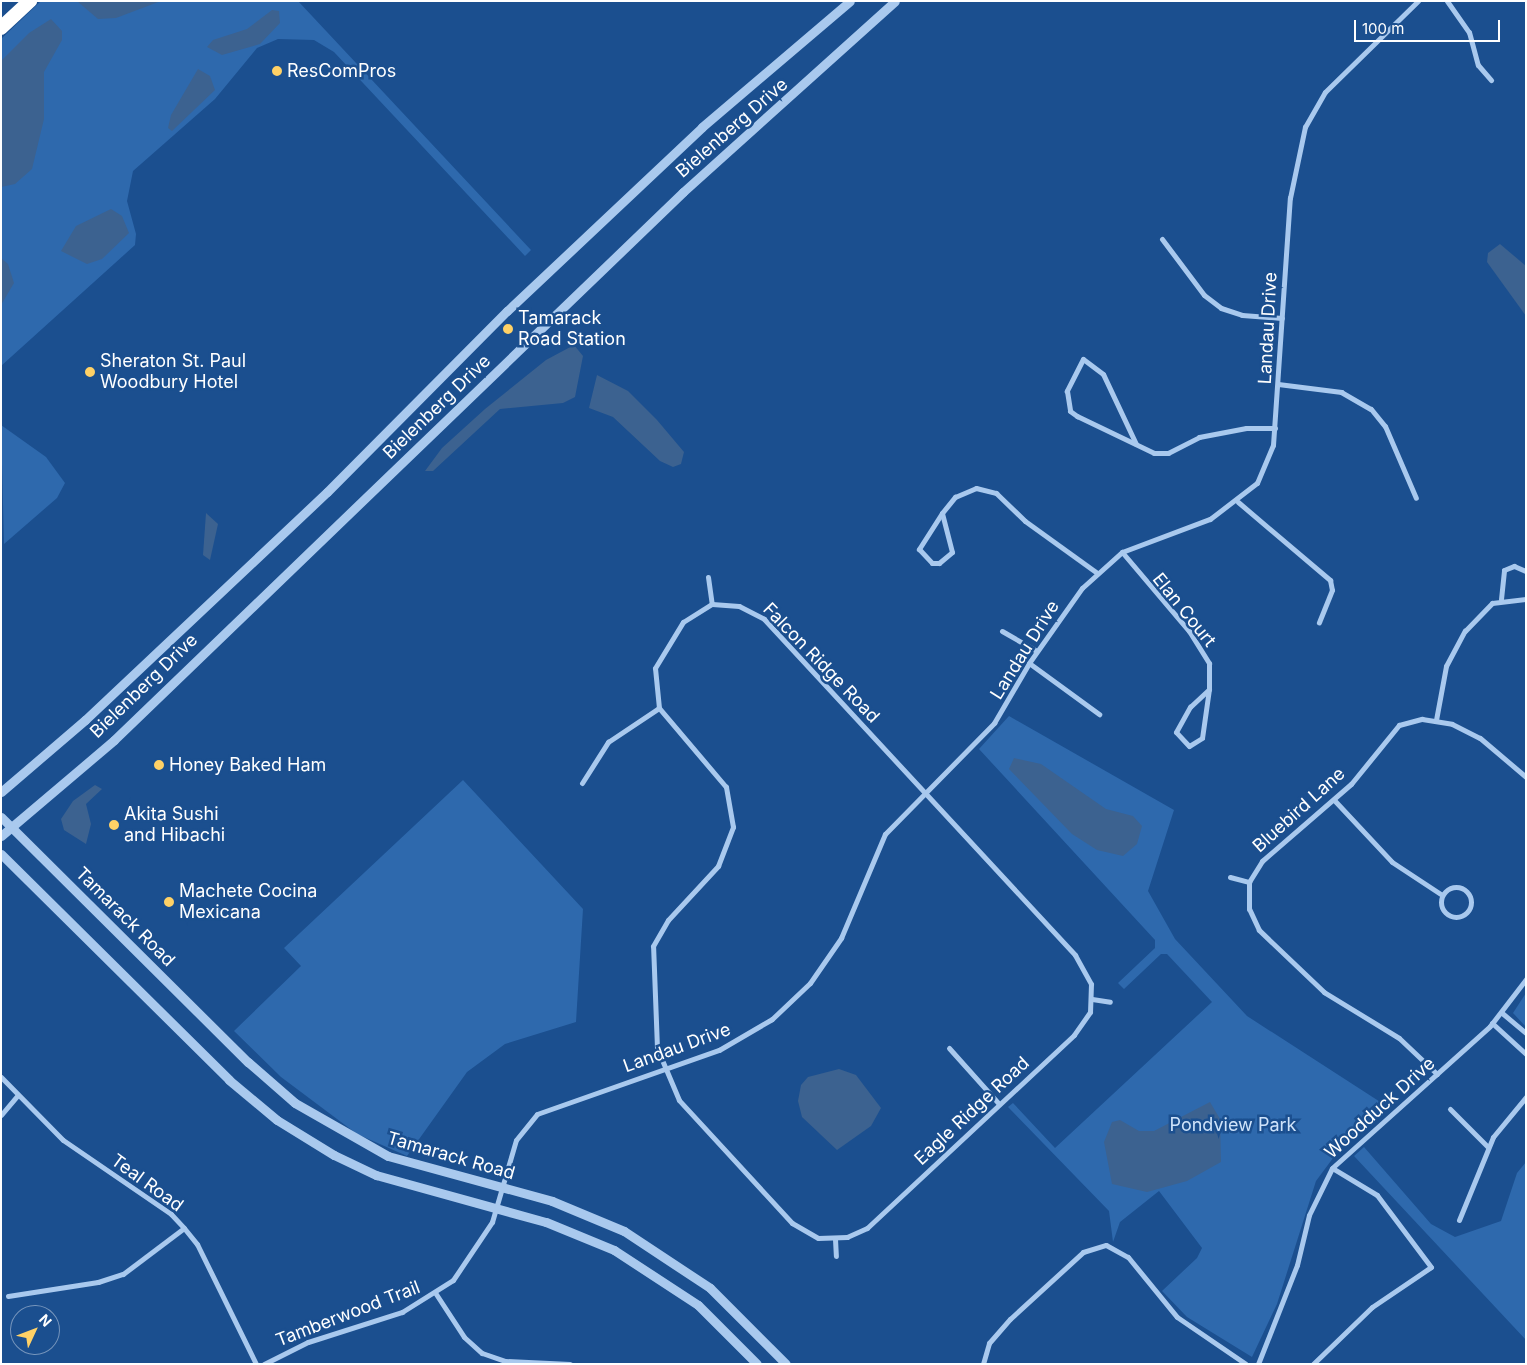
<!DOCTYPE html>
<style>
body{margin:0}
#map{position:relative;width:1527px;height:1365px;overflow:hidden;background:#1b4f8f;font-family:Inter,sans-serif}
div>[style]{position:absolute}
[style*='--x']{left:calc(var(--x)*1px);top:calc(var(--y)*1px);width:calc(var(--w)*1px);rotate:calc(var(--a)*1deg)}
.green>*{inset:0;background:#2e69ad}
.water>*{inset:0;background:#3c6290}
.minor>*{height:5px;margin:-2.5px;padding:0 2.5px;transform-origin:2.5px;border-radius:2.5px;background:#a9c9ee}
.minor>.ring{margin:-2.5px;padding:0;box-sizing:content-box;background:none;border:5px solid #a9c9ee;border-radius:50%}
.tertiary>*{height:9px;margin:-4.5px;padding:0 4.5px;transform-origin:4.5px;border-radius:4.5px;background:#a9c9ee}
.motorway>*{height:14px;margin:-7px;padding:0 7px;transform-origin:7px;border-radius:7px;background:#fff}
.dots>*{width:14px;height:14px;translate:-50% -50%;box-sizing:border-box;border:2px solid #1b4f8f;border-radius:50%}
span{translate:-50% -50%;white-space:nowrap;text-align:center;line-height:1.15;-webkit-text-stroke:5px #1b4f8f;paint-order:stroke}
.poi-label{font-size:18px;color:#fff}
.left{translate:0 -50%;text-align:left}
.street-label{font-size:18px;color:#fff}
.park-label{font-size:18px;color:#cfe3fa}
.frame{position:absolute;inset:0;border:2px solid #fff;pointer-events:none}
.north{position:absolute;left:10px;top:1305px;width:50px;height:50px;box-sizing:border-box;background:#1b4f8f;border:1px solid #7695bc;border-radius:50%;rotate:47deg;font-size:14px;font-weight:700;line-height:20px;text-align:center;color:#fff}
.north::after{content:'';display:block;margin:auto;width:18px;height:22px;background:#ffd166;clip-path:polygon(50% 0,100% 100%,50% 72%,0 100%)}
.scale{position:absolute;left:1354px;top:20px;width:146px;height:22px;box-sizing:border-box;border:2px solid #fff;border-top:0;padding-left:6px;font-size:15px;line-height:18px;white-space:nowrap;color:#fff;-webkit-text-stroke:4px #1b4f8f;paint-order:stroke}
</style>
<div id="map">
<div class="green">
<div style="clip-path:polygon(41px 1px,298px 1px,531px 250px,525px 256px,334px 52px,314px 40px,278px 39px,257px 48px,215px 99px,133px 171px,127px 201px,136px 234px,135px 245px,1px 366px,1px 39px)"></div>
<div style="clip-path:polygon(1px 425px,46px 457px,65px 483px,57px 498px,4px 544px)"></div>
<div style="clip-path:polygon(1009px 716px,1174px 810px,1148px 891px,1175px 939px,1247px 1016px,1388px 1107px,1339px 1150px,1316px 1181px,1277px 1304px,1252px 1357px,1187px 1317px,1162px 1291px,1197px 1258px,1202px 1248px,1159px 1191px,1120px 1222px,1113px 1242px,1109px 1211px,1008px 1107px,1013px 1103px,1055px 1148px,1212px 1002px,1167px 954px,1161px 954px,1124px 989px,1118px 983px,1155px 948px,1155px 940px,979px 749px)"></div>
<div style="clip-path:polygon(463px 780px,583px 909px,576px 1022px,505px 1044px,467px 1072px,407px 1156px,357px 1134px,281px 1077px,234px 1031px,301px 966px,284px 948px)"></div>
<div style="clip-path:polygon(1526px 993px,1526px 1027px,1513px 1013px)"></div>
<div style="clip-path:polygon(1364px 1147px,1431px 1224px,1455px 1237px,1501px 1221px,1517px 1173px,1526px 1162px,1526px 1340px,1354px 1156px)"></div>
</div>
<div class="water">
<div style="clip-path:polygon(77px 1px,161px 1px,116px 18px,98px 19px)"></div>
<div style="clip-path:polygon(272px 10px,279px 11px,280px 23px,260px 44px,222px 55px,207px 47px,213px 40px,247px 29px)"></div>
<div style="clip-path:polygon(51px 19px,62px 31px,62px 40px,44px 72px,44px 119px,32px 169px,15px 184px,1px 187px,1px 61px,29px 33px)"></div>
<div style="clip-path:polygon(198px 69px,210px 76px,215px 90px,172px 131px,168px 128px,171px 115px)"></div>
<div style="clip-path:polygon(111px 209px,122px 216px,129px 233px,102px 259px,87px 264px,61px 251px,76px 226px)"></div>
<div style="clip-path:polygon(1500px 244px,1526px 266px,1526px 316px,1487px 262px,1488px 253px)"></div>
<div style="clip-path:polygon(1px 258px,8px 264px,14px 283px,1px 305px)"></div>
<div style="clip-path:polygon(574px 345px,583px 356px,575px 397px,563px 403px,500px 409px,433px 471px,425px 471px,442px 448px,485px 409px,546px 360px)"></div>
<div style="clip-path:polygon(597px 375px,628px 391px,657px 420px,684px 452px,681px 464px,673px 467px,660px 461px,613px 417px,589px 408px)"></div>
<div style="clip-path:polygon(206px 513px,218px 524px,210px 560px,203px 555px)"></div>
<div style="clip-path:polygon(1014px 758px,1041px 764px,1106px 809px,1133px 816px,1142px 826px,1137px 844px,1123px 856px,1097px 850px,1072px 834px,1009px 769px)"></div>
<div style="clip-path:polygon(95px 785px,102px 789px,86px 804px,91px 824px,86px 844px,64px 830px,61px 819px,73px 801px)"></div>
<div style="clip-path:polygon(839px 1069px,856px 1075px,881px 1108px,871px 1126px,837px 1150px,802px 1117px,798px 1101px,801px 1085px,808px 1077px)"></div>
<div style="clip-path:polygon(1210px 1102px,1220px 1119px,1221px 1162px,1187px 1181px,1147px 1192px,1112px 1184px,1104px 1142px,1112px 1122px,1120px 1120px,1139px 1131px,1154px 1131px)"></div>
</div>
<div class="minor">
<div style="--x:1447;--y:1;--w:38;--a:55"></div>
<div style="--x:1469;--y:32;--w:34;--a:75"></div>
<div style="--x:1478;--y:65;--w:20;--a:49"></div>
<div style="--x:1162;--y:239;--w:70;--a:53.1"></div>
<div style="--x:1204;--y:295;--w:21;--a:37"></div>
<div style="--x:1221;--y:308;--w:22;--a:18"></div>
<div style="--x:1242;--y:315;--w:40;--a:4.3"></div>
<div style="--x:1278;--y:384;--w:64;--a:7.2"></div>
<div style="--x:1341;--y:392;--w:34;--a:30"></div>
<div style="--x:1371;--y:409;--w:22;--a:51"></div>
<div style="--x:1385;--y:426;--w:78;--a:66.7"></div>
<div style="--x:1136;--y:444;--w:77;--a:-115.2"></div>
<div style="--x:1103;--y:374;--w:25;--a:-143"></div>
<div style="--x:1083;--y:359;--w:36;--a:117"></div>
<div style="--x:1067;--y:391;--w:20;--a:81"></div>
<div style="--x:1070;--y:411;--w:9;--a:36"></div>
<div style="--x:1077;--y:416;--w:85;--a:25.7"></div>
<div style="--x:1154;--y:453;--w:14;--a:0"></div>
<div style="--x:1168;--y:453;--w:35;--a:-27"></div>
<div style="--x:1199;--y:437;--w:48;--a:-10.8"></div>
<div style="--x:1246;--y:428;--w:29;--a:0"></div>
<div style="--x:1238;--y:502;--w:121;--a:40.3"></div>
<div style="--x:1330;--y:580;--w:10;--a:79"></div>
<div style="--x:1332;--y:590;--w:35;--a:112"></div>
<div style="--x:942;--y:513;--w:43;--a:122.6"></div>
<div style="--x:919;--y:549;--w:19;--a:47"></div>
<div style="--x:932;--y:563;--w:7;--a:0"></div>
<div style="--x:939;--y:563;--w:17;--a:-40"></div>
<div style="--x:952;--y:552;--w:40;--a:-104.4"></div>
<div style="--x:942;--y:513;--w:21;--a:-51"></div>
<div style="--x:955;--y:497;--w:23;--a:-23"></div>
<div style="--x:976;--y:488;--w:21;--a:14"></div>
<div style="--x:996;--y:493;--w:40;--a:44"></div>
<div style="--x:1025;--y:521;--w:89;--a:35.8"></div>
<div style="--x:1122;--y:552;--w:104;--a:49.7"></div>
<div style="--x:1189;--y:631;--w:38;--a:58"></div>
<div style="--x:1209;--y:663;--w:26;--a:90"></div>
<div style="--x:708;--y:577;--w:27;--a:82"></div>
<div style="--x:1501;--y:599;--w:29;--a:-84"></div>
<div style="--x:1504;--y:570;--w:11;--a:-22"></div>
<div style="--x:1514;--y:566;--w:13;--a:23"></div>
<div style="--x:712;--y:604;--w:27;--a:4"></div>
<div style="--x:739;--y:606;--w:28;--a:27"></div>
<div style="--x:764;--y:619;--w:458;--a:47.2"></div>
<div style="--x:1075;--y:955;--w:33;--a:61"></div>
<div style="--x:1091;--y:984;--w:28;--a:92"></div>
<div style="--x:1090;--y:1012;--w:28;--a:125"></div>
<div style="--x:1074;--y:1035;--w:283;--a:137"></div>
<div style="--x:867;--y:1228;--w:22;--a:156"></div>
<div style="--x:847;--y:1237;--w:29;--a:178"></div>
<div style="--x:818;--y:1238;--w:30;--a:-150"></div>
<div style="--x:792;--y:1223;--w:167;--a:-132.6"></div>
<div style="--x:679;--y:1100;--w:56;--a:-112.9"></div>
<div style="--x:657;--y:1048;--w:102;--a:-92.2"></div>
<div style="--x:653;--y:946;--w:30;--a:-60"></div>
<div style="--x:668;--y:920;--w:74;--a:-47.2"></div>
<div style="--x:718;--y:866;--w:42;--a:-69"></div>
<div style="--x:733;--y:827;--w:41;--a:-99.9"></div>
<div style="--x:726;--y:787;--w:104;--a:-130.3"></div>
<div style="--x:659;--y:708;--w:40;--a:-95.7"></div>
<div style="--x:655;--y:668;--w:54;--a:-58.7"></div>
<div style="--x:683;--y:622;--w:34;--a:-32"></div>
<div style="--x:1002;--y:631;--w:39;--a:30"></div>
<div style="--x:1029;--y:663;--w:87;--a:36.1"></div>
<div style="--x:1209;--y:689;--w:49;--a:98.1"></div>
<div style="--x:1202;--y:738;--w:15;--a:148"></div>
<div style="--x:1189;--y:746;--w:19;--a:-133"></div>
<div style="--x:1176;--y:732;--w:29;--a:-61"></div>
<div style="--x:1190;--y:707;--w:26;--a:-43"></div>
<div style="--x:1436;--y:720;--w:55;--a:-79.5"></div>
<div style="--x:1446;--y:666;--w:40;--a:-62"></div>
<div style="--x:1465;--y:631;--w:39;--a:-46"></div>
<div style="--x:1492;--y:603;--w:34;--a:-7"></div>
<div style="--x:582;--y:783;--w:49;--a:-57.6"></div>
<div style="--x:608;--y:742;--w:61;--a:-33.7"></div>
<div style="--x:1335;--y:801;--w:83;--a:46.9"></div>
<div style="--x:1392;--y:862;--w:60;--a:33.4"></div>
<div style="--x:1230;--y:877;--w:20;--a:15"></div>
<div class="ring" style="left:1441px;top:887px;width:25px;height:25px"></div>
<div style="--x:1092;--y:999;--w:18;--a:9"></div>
<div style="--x:1502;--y:1013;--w:31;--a:40"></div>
<div style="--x:1492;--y:1023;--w:46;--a:42.4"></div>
<div style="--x:949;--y:1048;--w:75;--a:48.2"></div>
<div style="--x:1437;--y:1074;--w:52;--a:-136.5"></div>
<div style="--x:1399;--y:1038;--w:88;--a:-148.5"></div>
<div style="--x:1324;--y:992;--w:90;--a:-136.4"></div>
<div style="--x:1259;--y:930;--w:23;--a:-115"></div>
<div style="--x:1249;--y:909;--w:27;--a:-90"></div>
<div style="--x:1249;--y:882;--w:25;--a:-58"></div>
<div style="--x:1262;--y:861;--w:118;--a:-40.9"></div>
<div style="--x:1351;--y:784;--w:76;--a:-50.9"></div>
<div style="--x:1399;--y:725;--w:24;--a:-15"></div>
<div style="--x:1422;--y:719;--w:30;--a:9"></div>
<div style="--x:1452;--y:724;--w:31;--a:27"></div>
<div style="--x:1480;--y:738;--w:60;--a:40.3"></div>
<div style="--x:1;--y:1077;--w:88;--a:45.5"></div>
<div style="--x:63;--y:1140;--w:131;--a:34.4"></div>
<div style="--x:171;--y:1214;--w:19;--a:47"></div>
<div style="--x:184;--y:1228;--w:21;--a:51"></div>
<div style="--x:197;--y:1244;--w:134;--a:63.8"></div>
<div style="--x:1450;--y:1109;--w:54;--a:45"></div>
<div style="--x:1;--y:1115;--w:26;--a:-50"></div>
<div style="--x:1459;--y:1220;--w:90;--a:-67.7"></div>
<div style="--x:1493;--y:1137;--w:52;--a:-50.5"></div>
<div style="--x:835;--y:1239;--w:17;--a:87"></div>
<div style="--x:436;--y:1294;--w:51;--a:56.9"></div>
<div style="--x:464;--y:1337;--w:24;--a:42"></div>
<div style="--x:482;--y:1353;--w:24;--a:19"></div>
<div style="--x:505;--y:1361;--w:65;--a:2.6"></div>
<div style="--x:8;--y:1296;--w:91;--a:-8.8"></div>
<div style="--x:98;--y:1282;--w:26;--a:-18"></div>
<div style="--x:123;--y:1274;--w:76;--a:-37"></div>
<div style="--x:264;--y:1364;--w:49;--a:-26.6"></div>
<div style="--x:308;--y:1342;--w:99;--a:-17.7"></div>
<div style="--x:402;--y:1312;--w:60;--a:-32.1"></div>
<div style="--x:453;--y:1280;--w:70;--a:-56.1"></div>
<div style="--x:492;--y:1222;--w:85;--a:-73.7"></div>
<div style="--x:516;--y:1140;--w:33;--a:-51"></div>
<div style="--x:537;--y:1114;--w:193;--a:-19.4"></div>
<div style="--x:719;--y:1050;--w:61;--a:-30.3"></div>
<div style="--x:772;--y:1019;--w:52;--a:-43.5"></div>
<div style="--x:810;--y:983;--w:55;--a:-55.4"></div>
<div style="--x:841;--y:938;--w:113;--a:-67.1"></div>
<div style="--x:885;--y:834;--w:156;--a:-45.5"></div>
<div style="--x:994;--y:723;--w:69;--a:-59.7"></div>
<div style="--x:1029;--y:663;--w:92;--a:-54.8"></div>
<div style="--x:1082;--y:588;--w:54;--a:-42"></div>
<div style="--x:1122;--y:552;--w:94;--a:-20.6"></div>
<div style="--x:1210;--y:519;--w:59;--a:-37.5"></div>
<div style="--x:1257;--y:483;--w:41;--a:-67.2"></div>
<div style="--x:1273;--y:445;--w:248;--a:-86.1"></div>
<div style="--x:1290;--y:198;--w:73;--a:-78.1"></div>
<div style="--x:1305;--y:127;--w:40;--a:-60.3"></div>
<div style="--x:1325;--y:92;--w:130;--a:-44.4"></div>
<div style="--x:983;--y:1364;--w:22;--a:-74"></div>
<div style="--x:989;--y:1343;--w:32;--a:-49"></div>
<div style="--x:1010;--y:1319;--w:99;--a:-42.5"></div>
<div style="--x:1083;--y:1252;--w:24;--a:-17"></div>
<div style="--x:1106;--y:1245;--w:25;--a:29"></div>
<div style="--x:1128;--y:1257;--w:77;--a:50.8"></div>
<div style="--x:1177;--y:1317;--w:83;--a:34.3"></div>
<div style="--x:1258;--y:1364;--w:106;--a:-68.5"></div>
<div style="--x:1297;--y:1265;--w:51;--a:-76.5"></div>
<div style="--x:1309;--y:1215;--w:52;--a:-63.9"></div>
<div style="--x:1332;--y:1168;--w:212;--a:-41.9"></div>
<div style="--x:1490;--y:1026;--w:59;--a:-52.5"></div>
<div style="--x:1313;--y:1364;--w:82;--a:-44"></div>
<div style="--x:1372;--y:1307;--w:71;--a:-34.1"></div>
<div style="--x:1431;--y:1267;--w:90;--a:-126.9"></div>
<div style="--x:1377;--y:1195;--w:52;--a:-149"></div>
</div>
<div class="tertiary">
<div style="--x:1;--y:792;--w:111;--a:-40.6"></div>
<div style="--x:85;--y:720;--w:332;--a:-43.3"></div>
<div style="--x:327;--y:492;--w:255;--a:-45.2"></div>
<div style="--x:507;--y:311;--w:268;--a:-43.3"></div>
<div style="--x:702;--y:127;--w:194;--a:-40.4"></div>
<div style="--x:1;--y:817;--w:348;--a:44.8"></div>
<div style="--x:248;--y:1062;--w:62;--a:41.1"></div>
<div style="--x:295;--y:1103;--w:107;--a:29.7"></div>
<div style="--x:388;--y:1156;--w:170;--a:15.3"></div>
<div style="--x:552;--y:1201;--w:78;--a:22.6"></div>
<div style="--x:624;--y:1231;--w:103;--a:33.5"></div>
<div style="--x:710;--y:1288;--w:107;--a:45"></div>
<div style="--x:1;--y:836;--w:148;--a:-40.3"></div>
<div style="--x:114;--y:740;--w:790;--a:-43.92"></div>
<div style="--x:683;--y:192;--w:285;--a:-42"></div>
<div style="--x:1;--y:854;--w:321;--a:44.7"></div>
<div style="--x:229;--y:1080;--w:62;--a:39.8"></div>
<div style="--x:277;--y:1120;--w:67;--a:31.6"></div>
<div style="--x:334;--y:1155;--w:47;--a:25.5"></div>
<div style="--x:376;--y:1175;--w:176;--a:15.5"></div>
<div style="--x:546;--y:1222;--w:74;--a:22.4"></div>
<div style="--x:614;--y:1250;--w:100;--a:33.2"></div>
<div style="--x:698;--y:1305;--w:83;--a:45"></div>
</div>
<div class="motorway">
<div style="--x:1;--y:28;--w:40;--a:-43"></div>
</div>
<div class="dots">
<div style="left:277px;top:71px;background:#ffd166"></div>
<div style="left:508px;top:329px;background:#ffd166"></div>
<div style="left:90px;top:372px;background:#ffd166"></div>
<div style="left:159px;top:765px;background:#ffd166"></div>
<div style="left:114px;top:825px;background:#ffd166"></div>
<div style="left:169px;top:902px;background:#ffd166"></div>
</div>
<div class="poi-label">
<span class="left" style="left:287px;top:71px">ResComPros</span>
<span class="left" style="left:518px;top:329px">Tamarack<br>Road Station</span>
<span class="left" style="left:100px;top:372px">Sheraton St. Paul<br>Woodbury Hotel</span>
<span class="left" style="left:169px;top:765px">Honey Baked Ham</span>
<span class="left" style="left:124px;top:825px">Akita Sushi<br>and Hibachi</span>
<span class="left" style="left:179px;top:902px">Machete Cocina<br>Mexicana</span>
</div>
<div class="street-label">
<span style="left:732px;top:128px;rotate:-41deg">Bielenberg Drive</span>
<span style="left:1268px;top:328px;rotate:-87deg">Landau Drive</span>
<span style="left:437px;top:407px;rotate:-44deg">Bielenberg Drive</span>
<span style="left:1184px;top:610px;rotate:51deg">Elan Court</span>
<span style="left:1025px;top:650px;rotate:-58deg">Landau Drive</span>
<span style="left:821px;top:663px;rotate:46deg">Falcon Ridge Road</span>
<span style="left:144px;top:686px;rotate:-44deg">Bielenberg Drive</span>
<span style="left:1299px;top:810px;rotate:-42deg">Bluebird Lane</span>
<span style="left:125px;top:917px;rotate:45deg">Tamarack Road</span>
<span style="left:677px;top:1048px;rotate:-20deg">Landau Drive</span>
<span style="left:1380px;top:1108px;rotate:-42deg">Woodduck Drive</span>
<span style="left:972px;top:1111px;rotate:-43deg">Eagle Ridge Road</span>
<span style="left:451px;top:1156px;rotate:16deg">Tamarack Road</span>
<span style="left:147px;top:1183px;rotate:36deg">Teal Road</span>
<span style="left:348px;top:1314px;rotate:-21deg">Tamberwood Trail</span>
</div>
<div class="park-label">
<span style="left:1233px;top:1125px">Pondview Park</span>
</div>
<div class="frame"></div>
<div class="north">N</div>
<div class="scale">100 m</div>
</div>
